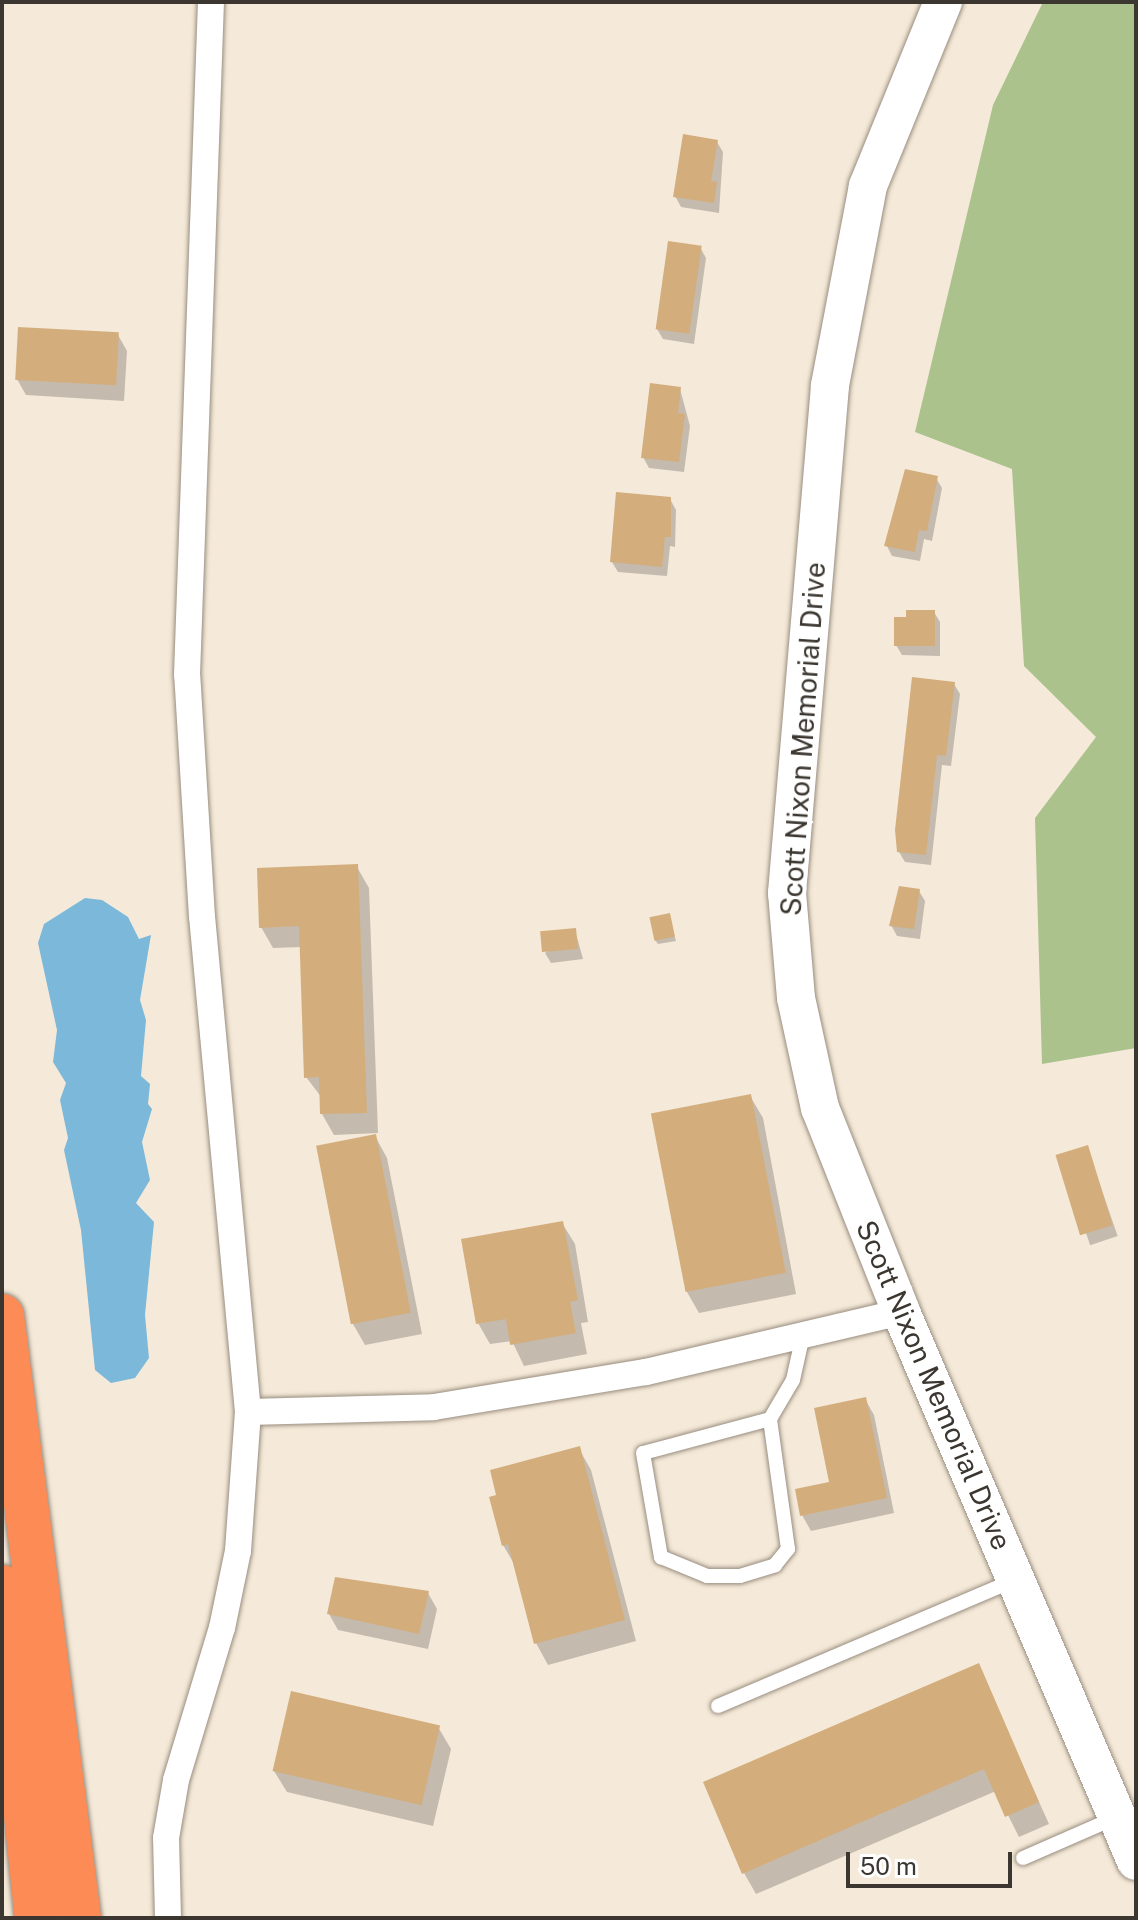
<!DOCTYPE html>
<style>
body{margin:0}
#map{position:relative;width:1138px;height:1920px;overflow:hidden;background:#f5e9d9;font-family:"Public Sans",sans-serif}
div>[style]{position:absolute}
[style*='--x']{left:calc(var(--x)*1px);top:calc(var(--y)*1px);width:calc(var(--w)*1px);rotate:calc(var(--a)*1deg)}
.forest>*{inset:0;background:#abc28c}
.water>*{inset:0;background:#7cb8da}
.shadow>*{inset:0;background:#0003;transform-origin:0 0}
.building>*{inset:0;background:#d3ae7c;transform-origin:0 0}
.roads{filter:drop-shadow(0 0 2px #988d7f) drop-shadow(0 0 2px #988d7f)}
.service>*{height:14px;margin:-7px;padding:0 7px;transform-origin:7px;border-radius:7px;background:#fff}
.minor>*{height:26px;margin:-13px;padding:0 13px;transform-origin:13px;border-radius:13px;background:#fff}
.secondary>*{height:38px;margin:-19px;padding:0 19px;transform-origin:19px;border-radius:19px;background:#fff}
.motorway>*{height:44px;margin:-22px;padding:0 22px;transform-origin:22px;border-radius:22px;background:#fd8b55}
span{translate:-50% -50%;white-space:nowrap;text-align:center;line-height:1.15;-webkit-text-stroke:8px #fff;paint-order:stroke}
.street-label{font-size:28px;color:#3b3630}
.frame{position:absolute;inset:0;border:4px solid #3b3630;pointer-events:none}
.scale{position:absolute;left:846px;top:1852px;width:166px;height:36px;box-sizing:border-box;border:4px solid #3b3630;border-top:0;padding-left:10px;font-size:24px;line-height:28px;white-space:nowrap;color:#3b3630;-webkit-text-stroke:6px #fff;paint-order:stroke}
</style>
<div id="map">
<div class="forest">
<div style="clip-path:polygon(1043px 2px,1136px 2px,1136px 1048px,1042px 1064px,1035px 818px,1096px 737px,1024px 666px,1012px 469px,915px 432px,993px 105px)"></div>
</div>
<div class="water">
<div style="clip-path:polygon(85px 898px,102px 900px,128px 917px,139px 939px,151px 935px,140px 1000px,146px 1020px,141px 1076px,150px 1084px,148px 1104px,152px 1109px,142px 1142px,150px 1180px,136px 1203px,154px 1222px,145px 1315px,149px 1358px,135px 1378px,111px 1383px,95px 1370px,81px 1230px,64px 1150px,68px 1138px,60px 1100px,66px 1083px,53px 1062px,57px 1030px,38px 943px,44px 924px)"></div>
</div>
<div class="shadow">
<div style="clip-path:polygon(717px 142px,723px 152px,719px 213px,681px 207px,675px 196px)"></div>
<div style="clip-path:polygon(700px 247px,706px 258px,694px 344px,663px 339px,657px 329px)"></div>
<div style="clip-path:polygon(118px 335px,127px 351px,124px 401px,26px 395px,17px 379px)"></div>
<div style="clip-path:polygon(680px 389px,690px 426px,684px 472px,649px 468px,643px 457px)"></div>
<div style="clip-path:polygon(936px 478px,942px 488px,932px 541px,924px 539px,920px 561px,892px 556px,887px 546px)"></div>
<div style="clip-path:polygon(670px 499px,676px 510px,675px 547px,670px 546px,667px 576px,618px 572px,612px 562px)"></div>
<div style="clip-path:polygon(934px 612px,940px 622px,940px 656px,902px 655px,896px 645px)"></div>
<div style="clip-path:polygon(954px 684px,960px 694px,951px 766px,942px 765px,931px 865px,905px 862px,899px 852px)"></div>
<div style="clip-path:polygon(357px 867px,369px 888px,378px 1133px,334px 1135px,322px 1114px,322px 1098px,306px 1077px,302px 947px,273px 948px,261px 927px)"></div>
<div style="clip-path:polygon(919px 891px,925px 901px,920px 939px,897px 936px,891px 925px,894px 908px)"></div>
<div style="clip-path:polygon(669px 916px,676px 941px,658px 944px,655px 940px)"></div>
<div style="clip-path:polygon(575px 930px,583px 959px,551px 963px,545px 953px)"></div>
<div style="clip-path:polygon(750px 1096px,763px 1118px,796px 1294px,699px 1313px,687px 1292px)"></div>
<div style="clip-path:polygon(375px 1136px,387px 1158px,422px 1334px,365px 1345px,353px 1324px)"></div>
<div style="left:1087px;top:1147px;width:94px;height:29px;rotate:71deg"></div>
<div style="clip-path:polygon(562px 1223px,575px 1244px,588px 1322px,581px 1323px,587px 1354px,524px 1366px,512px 1341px,490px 1344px,478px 1323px)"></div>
<div style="clip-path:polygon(865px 1399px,874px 1415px,894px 1513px,811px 1531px,802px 1515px,832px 1484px)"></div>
<div style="clip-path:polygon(579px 1449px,591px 1470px,636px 1641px,548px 1665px,536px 1643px,516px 1567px,503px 1545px)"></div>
<div style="clip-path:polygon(428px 1593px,437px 1609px,428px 1649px,338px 1630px,329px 1614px)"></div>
<div style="clip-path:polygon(978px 1666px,1049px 1824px,1019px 1837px,996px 1791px,756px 1894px,744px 1873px)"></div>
<div style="clip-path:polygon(438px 1727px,451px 1749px,433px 1826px,287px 1792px,274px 1771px)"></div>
</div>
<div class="building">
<div style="clip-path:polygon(683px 134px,718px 140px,711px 181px,717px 182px,714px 203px,673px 197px)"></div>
<div style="left:668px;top:241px;width:34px;height:89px;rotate:8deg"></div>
<div style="left:18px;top:327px;width:101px;height:53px;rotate:3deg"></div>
<div style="clip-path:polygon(650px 383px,681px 387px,678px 413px,685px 414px,679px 462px,641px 458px)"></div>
<div style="clip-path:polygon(905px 469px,938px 476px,927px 531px,919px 530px,915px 552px,884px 546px)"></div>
<div style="clip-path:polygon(616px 492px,671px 497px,671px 537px,665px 537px,662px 567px,610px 562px)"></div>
<div style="clip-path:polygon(906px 610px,935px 610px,935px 646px,894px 646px,894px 617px,906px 617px)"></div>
<div style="clip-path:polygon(912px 677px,955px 682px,946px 756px,937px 755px,926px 855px,897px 852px,895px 830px)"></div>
<div style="clip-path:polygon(358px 864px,367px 1113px,320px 1114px,319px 1077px,304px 1078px,299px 926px,259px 928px,257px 868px)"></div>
<div style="clip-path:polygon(899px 886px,920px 889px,914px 929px,889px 926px)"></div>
<div style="left:670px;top:913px;width:24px;height:21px;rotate:78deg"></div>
<div style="left:576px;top:928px;width:21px;height:36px;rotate:85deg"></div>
<div style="left:751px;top:1094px;width:182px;height:102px;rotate:79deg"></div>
<div style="left:376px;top:1134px;width:182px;height:61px;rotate:79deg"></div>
<div style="left:1088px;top:1145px;width:84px;height:34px;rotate:73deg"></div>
<div style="clip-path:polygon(563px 1221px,578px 1300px,570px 1302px,576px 1333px,510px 1345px,506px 1319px,476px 1324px,461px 1239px)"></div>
<div style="clip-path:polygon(866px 1397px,887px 1498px,800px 1516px,795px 1489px,829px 1482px,814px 1408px)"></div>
<div style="clip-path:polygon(580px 1446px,625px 1620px,534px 1644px,508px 1544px,502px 1546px,489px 1497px,496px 1495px,490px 1470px)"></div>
<div style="clip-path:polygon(335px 1577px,429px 1591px,419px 1634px,327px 1614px)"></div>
<div style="clip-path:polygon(979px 1663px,1039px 1802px,1005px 1817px,984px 1769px,742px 1874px,703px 1782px)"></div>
<div style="left:291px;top:1691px;width:153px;height:82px;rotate:13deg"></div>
</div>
<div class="roads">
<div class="service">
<div style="--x:770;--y:1419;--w:131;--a:165"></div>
<div style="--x:643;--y:1453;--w:106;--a:80.2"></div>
<div style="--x:661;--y:1557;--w:50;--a:22.4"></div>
<div style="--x:707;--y:1576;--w:33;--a:0"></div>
<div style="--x:740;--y:1576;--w:37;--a:-17"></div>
<div style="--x:775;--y:1565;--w:21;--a:-51"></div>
<div style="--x:788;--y:1549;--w:131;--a:-97.9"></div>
<div style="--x:770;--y:1419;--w:45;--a:-59.5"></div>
<div style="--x:793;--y:1380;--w:46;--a:-77.5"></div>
<div style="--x:718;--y:1706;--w:323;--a:-23"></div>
<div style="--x:1023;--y:1858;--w:103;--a:-23.6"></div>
</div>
<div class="minor">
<div style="--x:248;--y:1412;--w:186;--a:-1.5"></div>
<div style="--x:434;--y:1407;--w:215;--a:-9.4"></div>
<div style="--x:646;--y:1372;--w:262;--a:-13.2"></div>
<div style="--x:168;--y:1918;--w:80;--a:-91.4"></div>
<div style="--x:166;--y:1838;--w:59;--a:-80.2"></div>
<div style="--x:176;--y:1780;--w:159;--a:-73.2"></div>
<div style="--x:222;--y:1628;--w:79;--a:-78.3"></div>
<div style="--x:238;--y:1551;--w:139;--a:-85.9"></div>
<div style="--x:248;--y:1412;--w:497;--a:-95.3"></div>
<div style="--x:202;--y:917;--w:242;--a:-93.5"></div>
<div style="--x:187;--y:675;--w:673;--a:-87.96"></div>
</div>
<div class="secondary">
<div style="--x:943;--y:2;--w:199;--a:112.2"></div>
<div style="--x:868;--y:186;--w:204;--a:100.8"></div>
<div style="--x:830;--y:386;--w:509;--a:94.85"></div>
<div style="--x:787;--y:893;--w:105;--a:85.1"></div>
<div style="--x:796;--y:998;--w:113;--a:77.7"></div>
<div style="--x:820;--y:1108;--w:219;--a:68.3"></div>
<div style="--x:901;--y:1312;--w:597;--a:66.83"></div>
</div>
<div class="motorway">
<div style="--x:2;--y:1316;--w:607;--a:82.71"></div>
<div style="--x:2;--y:1587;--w:333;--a:84"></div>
</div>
</div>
<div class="street-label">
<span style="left:803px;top:739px;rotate:-86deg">Scott Nixon Memorial Drive</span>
<span style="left:934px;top:1385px;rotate:67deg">Scott Nixon Memorial Drive</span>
</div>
<div class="frame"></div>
<div class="scale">50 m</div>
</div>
